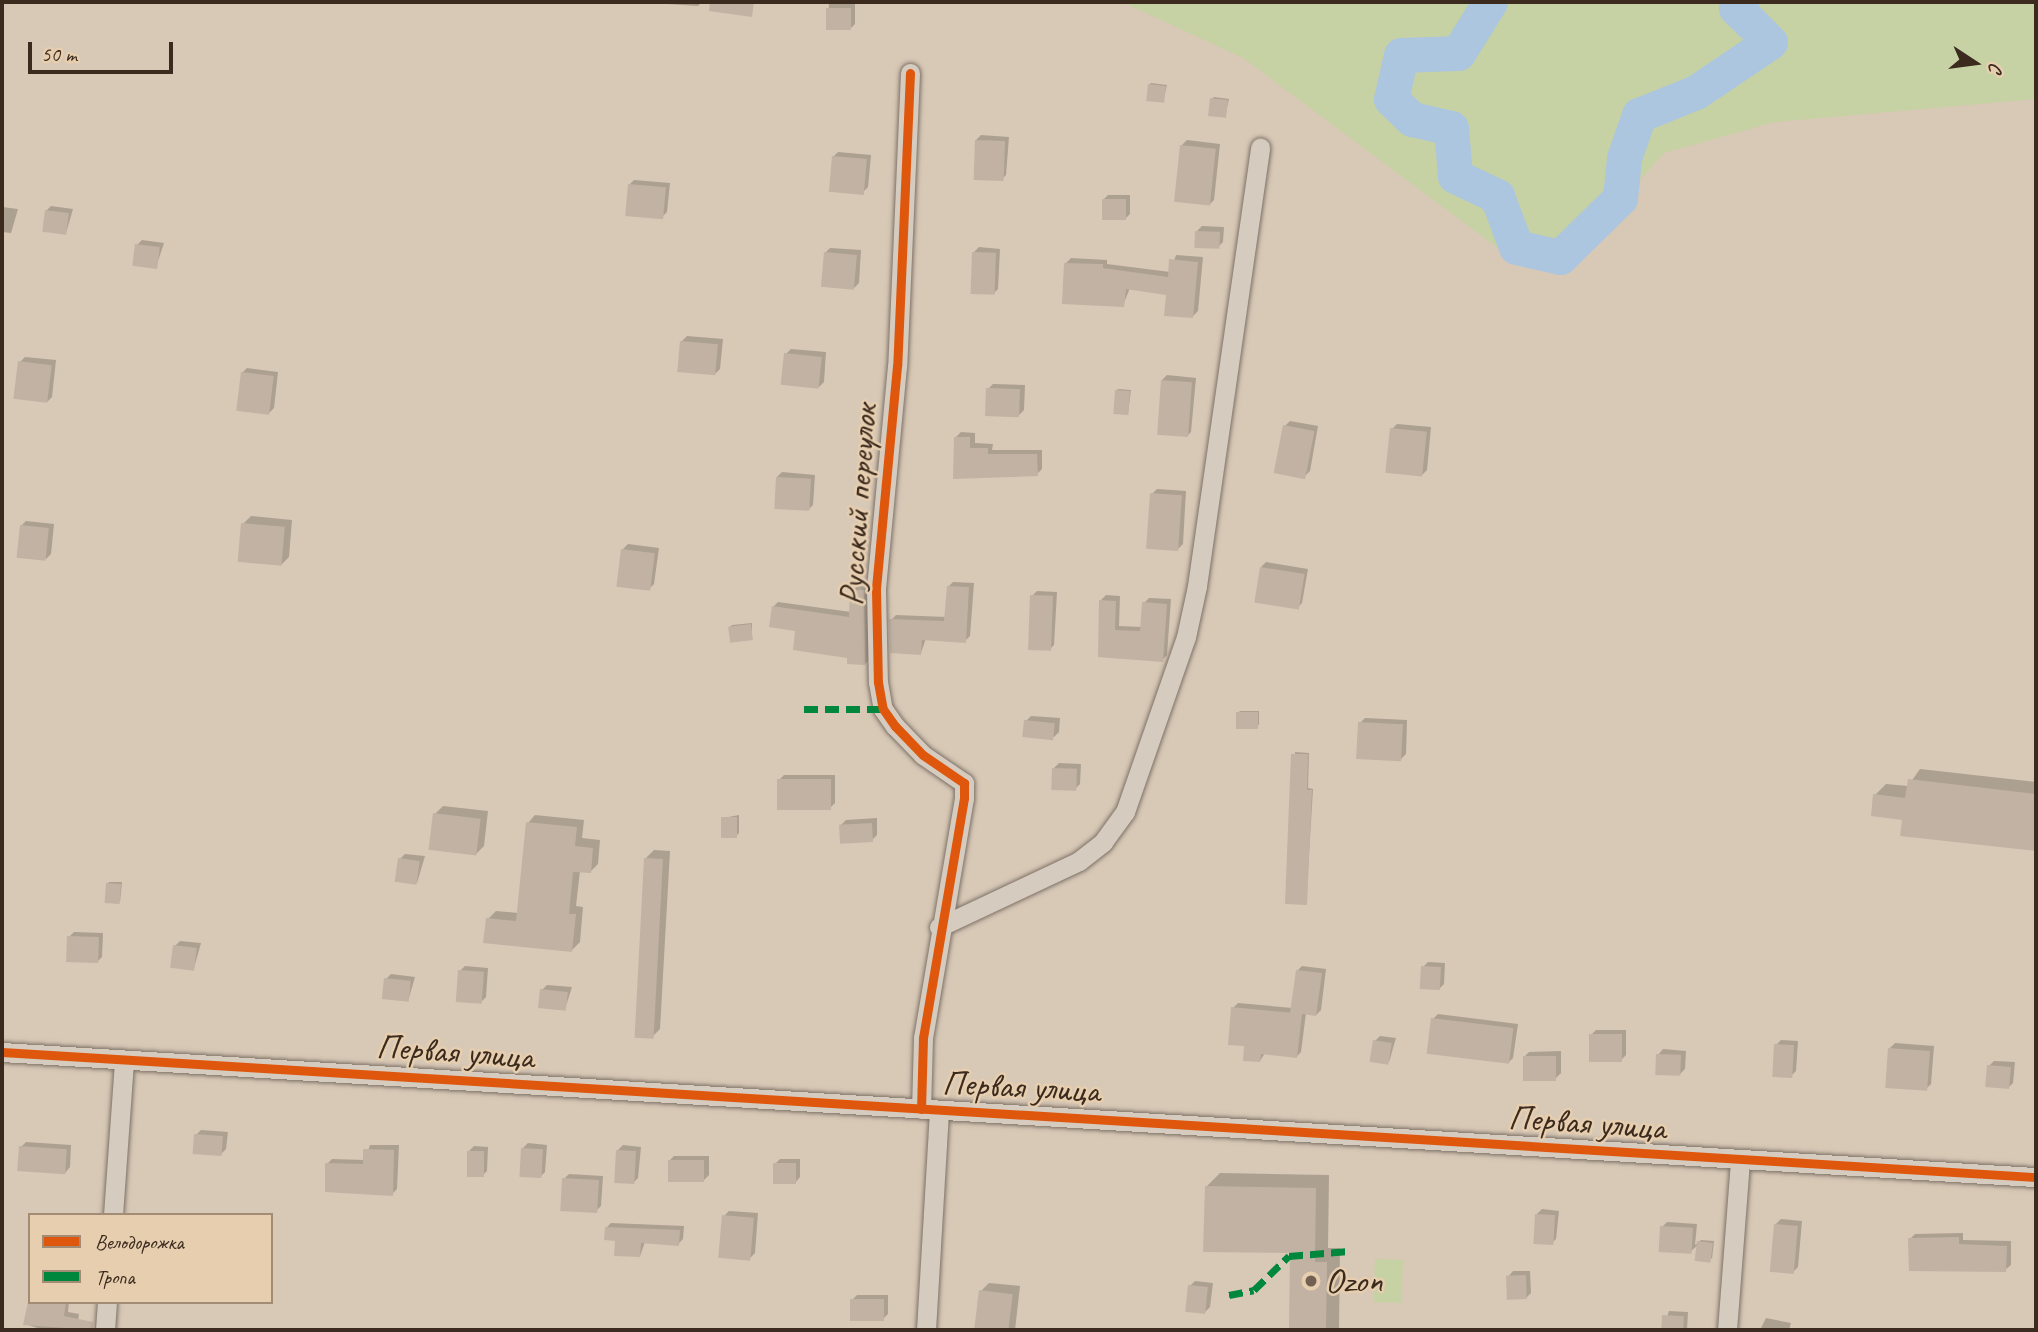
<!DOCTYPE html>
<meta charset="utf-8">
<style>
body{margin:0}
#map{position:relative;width:2038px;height:1332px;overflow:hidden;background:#d8c8b6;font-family:Caveat,sans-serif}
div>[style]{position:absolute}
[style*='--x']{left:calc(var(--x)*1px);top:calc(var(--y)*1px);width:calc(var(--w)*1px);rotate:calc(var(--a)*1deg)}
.green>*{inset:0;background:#c6d2a3;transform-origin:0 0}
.shadow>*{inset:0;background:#0003}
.river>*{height:35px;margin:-17.5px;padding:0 17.5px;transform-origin:17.5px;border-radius:17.5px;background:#acc6e0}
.building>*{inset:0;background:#c1b2a4;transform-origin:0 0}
.roads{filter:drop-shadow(0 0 2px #7d7267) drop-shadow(0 0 2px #7d7267)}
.minor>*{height:19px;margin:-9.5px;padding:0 9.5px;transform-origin:9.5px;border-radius:9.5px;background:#d5cbbf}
.quiet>*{height:7px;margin-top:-3.5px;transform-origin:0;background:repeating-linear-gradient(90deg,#00873e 0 14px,transparent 0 21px)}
.cycleway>*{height:9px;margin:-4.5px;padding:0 4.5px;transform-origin:4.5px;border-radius:4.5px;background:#df570d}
.dots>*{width:19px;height:19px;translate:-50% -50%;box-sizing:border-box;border:4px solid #e6ceaf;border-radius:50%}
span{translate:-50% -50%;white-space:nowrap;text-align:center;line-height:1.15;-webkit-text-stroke:5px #e6ceaf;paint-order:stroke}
.street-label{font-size:35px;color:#3b2a1e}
.poi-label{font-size:35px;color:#3b2a1e}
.left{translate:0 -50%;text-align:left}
.frame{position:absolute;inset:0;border:4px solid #3b2a1e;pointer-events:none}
.legend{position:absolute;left:28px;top:1213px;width:245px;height:91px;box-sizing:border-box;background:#e6ceaf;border:2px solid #a28c75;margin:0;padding:9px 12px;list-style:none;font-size:21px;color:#3b2a1e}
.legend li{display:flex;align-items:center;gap:14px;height:35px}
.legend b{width:35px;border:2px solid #a28c75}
.north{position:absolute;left:1940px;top:28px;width:70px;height:70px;-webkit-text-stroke:5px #e6ceaf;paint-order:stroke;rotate:103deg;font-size:19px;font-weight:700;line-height:28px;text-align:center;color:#3b2a1e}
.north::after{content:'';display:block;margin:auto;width:24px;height:32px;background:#3b2a1e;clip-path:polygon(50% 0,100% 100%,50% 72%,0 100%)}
.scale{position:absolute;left:28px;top:42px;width:145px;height:32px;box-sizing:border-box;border:4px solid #3b2a1e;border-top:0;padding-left:9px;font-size:21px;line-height:24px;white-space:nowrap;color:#3b2a1e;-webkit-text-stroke:5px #e6ceaf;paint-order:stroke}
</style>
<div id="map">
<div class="green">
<div style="clip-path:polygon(1122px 2px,2036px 2px,2036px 99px,1775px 122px,1664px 153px,1566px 263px,1538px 268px,1518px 263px,1243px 58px)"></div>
<div style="left:1375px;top:1259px;width:28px;height:43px;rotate:2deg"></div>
</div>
<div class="shadow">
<div style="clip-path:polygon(636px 2px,702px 2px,698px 6px)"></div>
<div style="clip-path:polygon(829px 2px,855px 2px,855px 24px,850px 29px,828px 28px)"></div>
<div style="clip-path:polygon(1151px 83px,1167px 85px,1163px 102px,1149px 85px)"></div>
<div style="clip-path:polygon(1214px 97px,1229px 99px,1225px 116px,1212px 99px)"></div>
<div style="clip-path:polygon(981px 135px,1009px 137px,1006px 175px,1001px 180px,976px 140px)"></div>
<div style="clip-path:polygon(1187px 140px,1220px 144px,1214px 200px,1209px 205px,1182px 145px)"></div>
<div style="clip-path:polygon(838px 152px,871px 155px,868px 187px,863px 192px,833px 157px)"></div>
<div style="clip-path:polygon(634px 180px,670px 183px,667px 212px,662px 217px,629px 185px)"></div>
<div style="clip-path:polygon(1108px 195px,1130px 195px,1130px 214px,1125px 219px,1103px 200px)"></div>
<div style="clip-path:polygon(51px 206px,73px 209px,66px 233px,46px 211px)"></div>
<div style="clip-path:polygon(2px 207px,18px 209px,11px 233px,2px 232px)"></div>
<div style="clip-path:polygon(1202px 226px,1224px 227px,1223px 242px,1218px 247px,1197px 231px)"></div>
<div style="clip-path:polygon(142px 240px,164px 243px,156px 267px,137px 245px)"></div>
<div style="clip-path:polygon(979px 247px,1000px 249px,998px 289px,993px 294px,974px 252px)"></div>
<div style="clip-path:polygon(830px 248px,861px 250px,859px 283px,854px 288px,825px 253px)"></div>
<div style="clip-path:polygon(1176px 255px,1203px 257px,1198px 311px,1193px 316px,1168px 293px,1130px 288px,1123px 305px,1066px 263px,1071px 258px,1107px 260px,1107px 264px,1170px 272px)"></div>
<div style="clip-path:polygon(687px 336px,723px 339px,720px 369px,715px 374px,682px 341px)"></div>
<div style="clip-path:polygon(791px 349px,826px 352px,824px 382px,819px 387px,786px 354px)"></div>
<div style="clip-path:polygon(25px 357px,56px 360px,52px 397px,47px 402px,20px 362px)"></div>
<div style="clip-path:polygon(247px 368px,278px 372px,274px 408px,269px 413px,242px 373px)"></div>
<div style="clip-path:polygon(1167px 375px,1196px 378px,1191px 432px,1186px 437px,1162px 380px)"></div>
<div style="clip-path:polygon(993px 384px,1025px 385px,1024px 410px,1019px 415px,988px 389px)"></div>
<div style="clip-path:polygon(1118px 389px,1131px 390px,1128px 413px,1116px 391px)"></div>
<div style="clip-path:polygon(1290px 421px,1318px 426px,1310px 471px,1305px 476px,1285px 426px)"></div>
<div style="clip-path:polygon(1397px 424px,1431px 427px,1427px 470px,1422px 475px,1392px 429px)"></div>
<div style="clip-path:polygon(961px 432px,975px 433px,975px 443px,993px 444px,992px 450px,1042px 450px,1042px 469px,1037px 474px,954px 477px,956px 437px)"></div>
<div style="clip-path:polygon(782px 472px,815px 475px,813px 505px,808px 510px,777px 477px)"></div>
<div style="clip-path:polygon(1157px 489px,1186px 491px,1183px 544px,1178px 549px,1152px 494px)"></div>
<div style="clip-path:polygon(251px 516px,292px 520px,289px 557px,281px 565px,243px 524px)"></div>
<div style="clip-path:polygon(26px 521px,54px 524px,51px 554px,46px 559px,21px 526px)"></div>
<div style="clip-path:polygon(628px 544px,659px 548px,654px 584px,649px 589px,623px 549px)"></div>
<div style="clip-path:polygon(1266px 562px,1308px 569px,1302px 603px,1297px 608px,1261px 567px)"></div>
<div style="clip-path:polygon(953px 582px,974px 583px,970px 636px,965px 641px,926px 638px,921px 653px,891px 620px,896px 615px,946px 617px,948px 587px)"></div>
<div style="clip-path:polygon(857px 586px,868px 586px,870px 659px,865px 664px,797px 630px,773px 607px,778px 602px,851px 612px,852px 591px)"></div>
<div style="clip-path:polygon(1037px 591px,1057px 592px,1054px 645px,1049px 650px,1032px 596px)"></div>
<div style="clip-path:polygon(1106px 595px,1120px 596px,1119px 626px,1142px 627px,1144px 603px,1149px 598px,1171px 599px,1167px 655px,1162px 660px,1099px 656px,1101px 600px)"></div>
<div style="clip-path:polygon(752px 623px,752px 638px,730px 627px,732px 625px)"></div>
<div style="clip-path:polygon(1240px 711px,1259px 711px,1259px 725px,1238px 713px)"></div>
<div style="clip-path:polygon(1031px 716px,1060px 718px,1059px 732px,1054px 737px,1026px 721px)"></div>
<div style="clip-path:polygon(1365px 718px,1407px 720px,1406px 754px,1401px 759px,1360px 723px)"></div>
<div style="clip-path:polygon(1295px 752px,1309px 753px,1308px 788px,1313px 789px,1306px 904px)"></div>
<div style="clip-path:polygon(1059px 763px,1081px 764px,1080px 784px,1075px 789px,1054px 768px)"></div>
<div style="clip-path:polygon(1920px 769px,2036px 782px,2036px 849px,1902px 834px,1904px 819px,1875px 795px,1886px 784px,1908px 786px)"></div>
<div style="clip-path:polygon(784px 775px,835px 775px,835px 803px,830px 808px,779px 780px)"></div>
<div style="clip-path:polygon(443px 806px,488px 811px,484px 846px,476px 854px,435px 814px)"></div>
<div style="clip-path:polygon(535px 815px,584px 820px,582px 838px,600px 840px,598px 864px,590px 872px,580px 871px,576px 906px,583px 907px,580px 942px,572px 950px,488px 919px,496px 911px,518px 913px,528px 823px)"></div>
<div style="clip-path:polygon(739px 815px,739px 833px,737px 835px,723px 818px)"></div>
<div style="clip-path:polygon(877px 818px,877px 835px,872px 840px,841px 825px,846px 820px)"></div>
<div style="clip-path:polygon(654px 850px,670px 851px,660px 1029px,652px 1037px,646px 858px)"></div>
<div style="clip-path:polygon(405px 854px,425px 856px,417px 883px,400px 859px)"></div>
<div style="clip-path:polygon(109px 882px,122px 882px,120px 902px,107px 884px)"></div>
<div style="clip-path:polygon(74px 932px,103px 933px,102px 957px,97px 962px,69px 937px)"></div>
<div style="clip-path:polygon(180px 941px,201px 943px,194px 968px,175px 946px)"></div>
<div style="clip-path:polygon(1428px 962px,1445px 963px,1444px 984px,1439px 989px,1423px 967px)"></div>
<div style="clip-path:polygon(465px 966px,488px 968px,486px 997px,481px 1002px,460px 971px)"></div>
<div style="clip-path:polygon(1302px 966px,1326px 969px,1321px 1010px,1316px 1015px,1306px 1013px,1301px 1052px,1296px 1057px,1265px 1053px,1260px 1061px,1246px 1045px,1233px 1008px,1238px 1003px,1293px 1008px,1297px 971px)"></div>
<div style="clip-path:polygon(391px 974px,415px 977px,408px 1001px,386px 979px)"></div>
<div style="clip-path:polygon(547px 985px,572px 987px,565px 1009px,542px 990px)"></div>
<div style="clip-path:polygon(1438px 1014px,1518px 1024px,1513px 1058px,1508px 1063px,1433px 1019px)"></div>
<div style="clip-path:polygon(1596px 1030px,1626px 1030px,1626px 1055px,1621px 1060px,1591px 1035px)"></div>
<div style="clip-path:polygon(1380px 1036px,1396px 1038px,1389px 1062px,1375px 1041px)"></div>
<div style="clip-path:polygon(1781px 1040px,1798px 1041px,1796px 1071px,1791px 1076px,1776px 1045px)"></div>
<div style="clip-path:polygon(1895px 1043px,1934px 1046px,1931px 1084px,1926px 1089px,1890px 1048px)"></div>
<div style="clip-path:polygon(1663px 1049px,1686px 1051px,1685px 1069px,1680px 1074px,1658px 1055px)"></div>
<div style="clip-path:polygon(1561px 1051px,1561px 1073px,1556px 1078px,1524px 1057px,1529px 1052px)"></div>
<div style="clip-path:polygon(1994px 1061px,2015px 1062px,2013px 1083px,2008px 1088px,1989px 1066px)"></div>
<div style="clip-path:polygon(201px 1130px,228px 1132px,226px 1149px,221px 1154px,196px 1135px)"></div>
<div style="clip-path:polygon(26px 1142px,71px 1145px,70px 1167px,65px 1173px,21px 1147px)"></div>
<div style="clip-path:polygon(528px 1143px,547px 1145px,545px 1172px,540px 1177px,523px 1148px)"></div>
<div style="clip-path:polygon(370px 1145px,399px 1145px,397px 1189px,392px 1194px,327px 1164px,332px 1159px,365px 1160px)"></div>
<div style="clip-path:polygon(623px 1145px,641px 1147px,638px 1178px,633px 1183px,618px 1150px)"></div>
<div style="clip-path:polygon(474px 1146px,488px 1147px,487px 1171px,482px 1176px,469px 1151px)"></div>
<div style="clip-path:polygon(674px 1156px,709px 1156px,709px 1175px,704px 1180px,669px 1161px)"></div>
<div style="clip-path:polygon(780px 1159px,800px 1159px,800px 1177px,795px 1183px,775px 1164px)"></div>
<div style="clip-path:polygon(1220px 1173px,1329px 1175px,1328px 1248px,1340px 1248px,1339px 1330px,1291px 1330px,1292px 1252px,1206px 1187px)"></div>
<div style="clip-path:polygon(569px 1174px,603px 1176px,601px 1206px,596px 1211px,564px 1179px)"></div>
<div style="clip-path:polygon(1542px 1209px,1559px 1211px,1556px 1239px,1551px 1244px,1537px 1214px)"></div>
<div style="clip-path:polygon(729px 1211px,758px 1213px,755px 1253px,750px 1258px,724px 1216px)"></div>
<div style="clip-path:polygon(1781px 1219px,1802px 1221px,1798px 1267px,1793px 1272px,1776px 1224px)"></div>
<div style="clip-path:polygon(1667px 1222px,1697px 1224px,1695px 1245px,1701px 1240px,1714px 1241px,1712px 1259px,1699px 1244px,1690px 1252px,1662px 1227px)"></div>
<div style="clip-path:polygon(611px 1223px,684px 1226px,683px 1239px,678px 1244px,645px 1242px,640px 1256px,606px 1228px)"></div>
<div style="clip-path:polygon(1963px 1233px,1963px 1240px,2011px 1241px,2011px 1265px,2005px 1270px,1910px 1239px,1915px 1234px)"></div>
<div style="clip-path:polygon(1513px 1271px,1530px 1271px,1531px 1293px,1526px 1298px,1508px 1277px)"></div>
<div style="clip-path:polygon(1195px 1281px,1213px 1283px,1210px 1307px,1205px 1312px,1190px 1286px)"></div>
<div style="clip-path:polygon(989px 1283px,1020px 1286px,1015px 1330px,977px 1330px,981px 1291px)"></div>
<div style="clip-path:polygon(857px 1295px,888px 1295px,888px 1314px,883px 1319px,852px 1300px)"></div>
<div style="clip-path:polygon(30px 1301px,69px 1302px,68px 1312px,79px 1314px,77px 1330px,44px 1330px,25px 1324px)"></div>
<div style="clip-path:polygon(1669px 1311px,1688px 1312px,1687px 1330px,1653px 1330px,1663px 1329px)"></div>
<div style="clip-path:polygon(1766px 1318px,1791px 1323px,1789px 1330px,1760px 1330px)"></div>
</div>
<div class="river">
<div style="--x:1490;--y:2;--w:60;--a:122.1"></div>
<div style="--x:1458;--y:53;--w:57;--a:178"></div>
<div style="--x:1401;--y:55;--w:45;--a:102.8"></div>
<div style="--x:1391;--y:99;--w:29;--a:44"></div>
<div style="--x:1412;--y:119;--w:40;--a:13"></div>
<div style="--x:1451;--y:128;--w:48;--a:85.2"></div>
<div style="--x:1455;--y:176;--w:47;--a:25.5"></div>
<div style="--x:1497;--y:196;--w:54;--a:69.6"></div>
<div style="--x:1516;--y:247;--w:45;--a:12.8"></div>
<div style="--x:1560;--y:257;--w:84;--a:-44.5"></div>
<div style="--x:1620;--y:198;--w:40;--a:-84.3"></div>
<div style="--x:1624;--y:158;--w:46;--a:-70.8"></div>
<div style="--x:1639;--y:115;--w:61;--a:-22"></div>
<div style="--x:1696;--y:92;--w:89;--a:-34"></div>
<div style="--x:1770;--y:42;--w:48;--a:-135"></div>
<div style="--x:1736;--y:8;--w:8;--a:-50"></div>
</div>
<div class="building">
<div style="clip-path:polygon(710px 2px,754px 2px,752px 17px,709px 11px)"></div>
<div style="left:826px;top:8px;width:25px;height:22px"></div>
<div style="left:1148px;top:84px;width:18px;height:17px;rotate:6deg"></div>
<div style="left:1210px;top:98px;width:18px;height:18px;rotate:6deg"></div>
<div style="left:975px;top:140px;width:30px;height:40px;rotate:2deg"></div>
<div style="left:1180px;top:145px;width:36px;height:57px;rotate:6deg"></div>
<div style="left:832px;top:156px;width:35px;height:36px;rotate:5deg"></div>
<div style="left:628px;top:184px;width:38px;height:32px;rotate:5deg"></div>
<div style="left:1102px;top:199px;width:24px;height:21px"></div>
<div style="left:45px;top:210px;width:24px;height:22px;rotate:7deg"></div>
<div style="left:1195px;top:231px;width:25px;height:17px;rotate:2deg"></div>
<div style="left:135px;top:244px;width:25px;height:22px;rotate:7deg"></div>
<div style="left:824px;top:252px;width:33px;height:35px;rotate:5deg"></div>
<div style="left:972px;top:252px;width:24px;height:42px;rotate:2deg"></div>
<div style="clip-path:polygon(1169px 259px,1198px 262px,1193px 318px,1164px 316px,1166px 295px,1126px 289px,1124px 307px,1062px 304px,1064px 263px,1103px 264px,1103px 268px,1168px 277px)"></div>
<div style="left:680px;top:341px;width:38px;height:31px;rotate:5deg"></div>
<div style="left:784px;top:353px;width:38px;height:32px;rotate:6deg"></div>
<div style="left:18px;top:361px;width:34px;height:38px;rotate:7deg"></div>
<div style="left:241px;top:372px;width:33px;height:39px;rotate:7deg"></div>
<div style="left:1161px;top:380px;width:31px;height:55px;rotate:4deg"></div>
<div style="left:986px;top:388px;width:34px;height:28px;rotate:2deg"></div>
<div style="left:1115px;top:390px;width:15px;height:24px;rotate:4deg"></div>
<div style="left:1283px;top:425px;width:32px;height:49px;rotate:11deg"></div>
<div style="left:1390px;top:428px;width:37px;height:45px;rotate:6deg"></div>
<div style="clip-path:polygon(954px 437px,970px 437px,970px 448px,988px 448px,988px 454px,1037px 454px,1038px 476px,953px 479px)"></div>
<div style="left:776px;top:477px;width:35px;height:32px;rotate:3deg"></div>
<div style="left:1150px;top:493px;width:32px;height:56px;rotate:4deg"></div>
<div style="left:241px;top:523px;width:44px;height:39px;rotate:5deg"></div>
<div style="left:20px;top:525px;width:29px;height:33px;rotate:6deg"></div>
<div style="left:621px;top:549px;width:34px;height:38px;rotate:7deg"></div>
<div style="left:1260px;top:567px;width:45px;height:36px;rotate:9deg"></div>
<div style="clip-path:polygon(947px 586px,969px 587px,966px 643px,922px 640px,921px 655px,890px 653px,889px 619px,944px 621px)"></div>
<div style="clip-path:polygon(850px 590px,864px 590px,865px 665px,847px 664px,847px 658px,793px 650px,795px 631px,769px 627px,772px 606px,849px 617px)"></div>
<div style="left:1030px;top:595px;width:23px;height:55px;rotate:2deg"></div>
<div style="clip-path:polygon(1099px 600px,1116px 601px,1115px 630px,1140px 631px,1142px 602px,1167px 604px,1163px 662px,1098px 657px)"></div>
<div style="left:751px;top:624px;width:16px;height:23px;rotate:83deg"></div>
<div style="left:1236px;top:712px;width:22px;height:17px"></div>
<div style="left:1024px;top:720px;width:31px;height:17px;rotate:6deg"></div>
<div style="left:1358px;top:722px;width:45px;height:37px;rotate:3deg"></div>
<div style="clip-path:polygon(1291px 754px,1308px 754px,1307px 790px,1312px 790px,1307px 905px,1285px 904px)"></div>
<div style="left:1052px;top:768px;width:25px;height:22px;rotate:2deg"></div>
<div style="left:777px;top:779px;width:54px;height:31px"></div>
<div style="clip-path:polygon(1908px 779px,2036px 794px,2036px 851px,1900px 836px,1902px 820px,1871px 816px,1873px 794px,1905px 798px)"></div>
<div style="left:433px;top:813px;width:48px;height:37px;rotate:7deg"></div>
<div style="left:721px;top:817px;width:16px;height:21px"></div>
<div style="clip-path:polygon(526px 822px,577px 827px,575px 846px,593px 848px,591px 873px,573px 872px,569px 914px,576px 914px,572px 952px,483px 943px,486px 918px,516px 921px)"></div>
<div style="left:872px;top:823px;width:19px;height:33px;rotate:87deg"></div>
<div style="left:398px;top:858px;width:22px;height:24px;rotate:8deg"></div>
<div style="left:644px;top:858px;width:19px;height:180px;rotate:3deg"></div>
<div style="left:106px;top:883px;width:15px;height:20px;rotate:4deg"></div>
<div style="left:67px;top:936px;width:32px;height:26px;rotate:2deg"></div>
<div style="left:173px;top:945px;width:24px;height:23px;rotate:7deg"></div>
<div style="left:1421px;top:966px;width:20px;height:23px;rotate:3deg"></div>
<div style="left:458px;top:970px;width:26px;height:32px;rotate:4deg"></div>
<div style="clip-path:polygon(1296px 970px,1322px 973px,1316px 1016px,1302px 1014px,1297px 1058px,1261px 1054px,1260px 1062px,1243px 1061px,1244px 1046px,1228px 1045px,1231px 1007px,1294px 1013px,1290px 1013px)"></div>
<div style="left:384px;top:978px;width:27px;height:21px;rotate:6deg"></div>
<div style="left:540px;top:989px;width:28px;height:19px;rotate:6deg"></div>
<div style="left:1431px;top:1018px;width:83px;height:36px;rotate:7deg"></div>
<div style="left:1589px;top:1034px;width:33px;height:28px"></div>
<div style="left:1373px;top:1040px;width:19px;height:22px;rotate:9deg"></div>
<div style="left:1774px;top:1044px;width:20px;height:33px;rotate:3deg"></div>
<div style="left:1888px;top:1048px;width:42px;height:40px;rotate:4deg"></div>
<div style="left:1656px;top:1054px;width:25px;height:21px;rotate:2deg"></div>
<div style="left:1523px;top:1056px;width:33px;height:25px"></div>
<div style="left:1987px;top:1065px;width:24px;height:22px;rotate:5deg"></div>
<div style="left:194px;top:1134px;width:29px;height:20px;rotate:4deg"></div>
<div style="left:19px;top:1146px;width:48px;height:25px;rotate:4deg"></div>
<div style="left:521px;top:1148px;width:22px;height:29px;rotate:3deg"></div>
<div style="clip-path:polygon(363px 1149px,394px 1150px,393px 1196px,325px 1192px,325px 1163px,363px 1164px)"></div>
<div style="left:616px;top:1150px;width:20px;height:33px;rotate:3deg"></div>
<div style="left:467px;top:1151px;width:17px;height:26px"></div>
<div style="left:668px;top:1160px;width:36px;height:22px"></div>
<div style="left:773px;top:1163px;width:23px;height:21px"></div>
<div style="left:562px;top:1178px;width:37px;height:33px;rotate:3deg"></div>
<div style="clip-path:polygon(1205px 1186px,1316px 1188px,1315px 1262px,1327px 1262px,1326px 1330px,1289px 1330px,1290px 1253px,1203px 1252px)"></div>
<div style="left:1535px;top:1214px;width:20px;height:30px;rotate:3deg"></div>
<div style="left:722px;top:1215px;width:32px;height:43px;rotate:5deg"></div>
<div style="left:1774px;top:1224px;width:24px;height:48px;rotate:5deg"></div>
<div style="left:1660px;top:1226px;width:33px;height:26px;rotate:3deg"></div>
<div style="clip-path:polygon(605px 1227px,680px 1230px,679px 1246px,641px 1243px,640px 1257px,614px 1256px,615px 1241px,604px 1240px)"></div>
<div style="clip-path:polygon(1959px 1237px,1959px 1244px,2007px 1246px,2006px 1272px,1909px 1271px,1908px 1238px)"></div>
<div style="left:1697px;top:1241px;width:16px;height:20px;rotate:7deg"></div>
<div style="left:1526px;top:1275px;width:24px;height:20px;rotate:88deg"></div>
<div style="left:1188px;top:1285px;width:20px;height:27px;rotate:6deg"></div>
<div style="left:979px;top:1290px;width:34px;height:40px;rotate:7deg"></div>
<div style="left:850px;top:1299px;width:34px;height:22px"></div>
<div style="clip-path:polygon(28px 1302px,66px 1302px,64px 1316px,93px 1322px,93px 1330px,23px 1325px)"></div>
<div style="left:1662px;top:1315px;width:22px;height:15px;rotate:3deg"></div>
</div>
<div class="roads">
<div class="minor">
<div style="--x:910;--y:73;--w:293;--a:92.5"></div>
<div style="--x:897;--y:366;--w:225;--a:95.4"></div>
<div style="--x:876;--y:590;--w:92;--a:88.8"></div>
<div style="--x:878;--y:682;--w:27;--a:80"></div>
<div style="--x:883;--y:709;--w:21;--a:55"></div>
<div style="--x:895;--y:726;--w:40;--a:46"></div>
<div style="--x:923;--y:755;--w:50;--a:34.3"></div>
<div style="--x:964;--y:783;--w:15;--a:90"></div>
<div style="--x:964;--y:798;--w:243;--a:99.7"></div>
<div style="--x:923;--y:1038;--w:71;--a:91.6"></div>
<div style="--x:939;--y:927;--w:155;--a:-25.2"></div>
<div style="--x:1079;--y:861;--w:31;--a:-38"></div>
<div style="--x:1103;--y:842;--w:37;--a:-54"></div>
<div style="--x:1125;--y:812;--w:185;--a:-70.8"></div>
<div style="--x:1186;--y:637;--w:52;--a:-77.8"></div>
<div style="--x:1197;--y:586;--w:443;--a:-81.8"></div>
<div style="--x:2;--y:1052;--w:2038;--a:3.52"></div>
<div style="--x:113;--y:1215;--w:155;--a:-85.9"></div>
<div style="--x:105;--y:1330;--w:28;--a:-86"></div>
<div style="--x:926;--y:1330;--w:220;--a:-86.6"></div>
<div style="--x:1727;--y:1330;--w:169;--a:-85.6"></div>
</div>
</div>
<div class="quiet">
<div style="--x:804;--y:709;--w:79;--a:0"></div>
<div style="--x:1229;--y:1295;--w:25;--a:-11"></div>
<div style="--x:1254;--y:1290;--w:49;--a:-44.2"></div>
<div style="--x:1289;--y:1256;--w:60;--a:-4.8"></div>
</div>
<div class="cycleway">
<div style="--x:910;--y:73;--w:293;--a:92.5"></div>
<div style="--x:897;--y:366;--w:225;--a:95.4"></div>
<div style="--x:876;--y:590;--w:92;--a:88.8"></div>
<div style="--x:878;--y:682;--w:27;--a:80"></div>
<div style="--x:883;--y:709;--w:21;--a:55"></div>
<div style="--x:895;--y:726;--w:40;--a:46"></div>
<div style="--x:923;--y:755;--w:50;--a:34.3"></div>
<div style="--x:964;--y:783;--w:15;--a:90"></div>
<div style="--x:964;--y:798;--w:243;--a:99.7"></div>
<div style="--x:923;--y:1038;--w:71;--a:91.6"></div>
<div style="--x:2;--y:1052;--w:2038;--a:3.52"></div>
</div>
<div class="dots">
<div style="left:1311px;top:1281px;background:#726153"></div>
</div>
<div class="street-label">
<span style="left:858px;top:505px;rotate:-86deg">Русский переулок</span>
<span style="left:455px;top:1052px;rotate:4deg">Первая улица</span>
<span style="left:1021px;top:1087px;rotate:3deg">Первая улица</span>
<span style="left:1587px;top:1123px;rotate:4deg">Первая улица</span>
</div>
<div class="poi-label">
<span class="left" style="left:1325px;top:1281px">Ozon</span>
</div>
<div class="frame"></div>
<ul class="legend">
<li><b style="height:9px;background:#df570d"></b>Велодорожка</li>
<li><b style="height:9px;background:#00873e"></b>Тропа</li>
</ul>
<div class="north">С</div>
<div class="scale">50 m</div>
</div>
